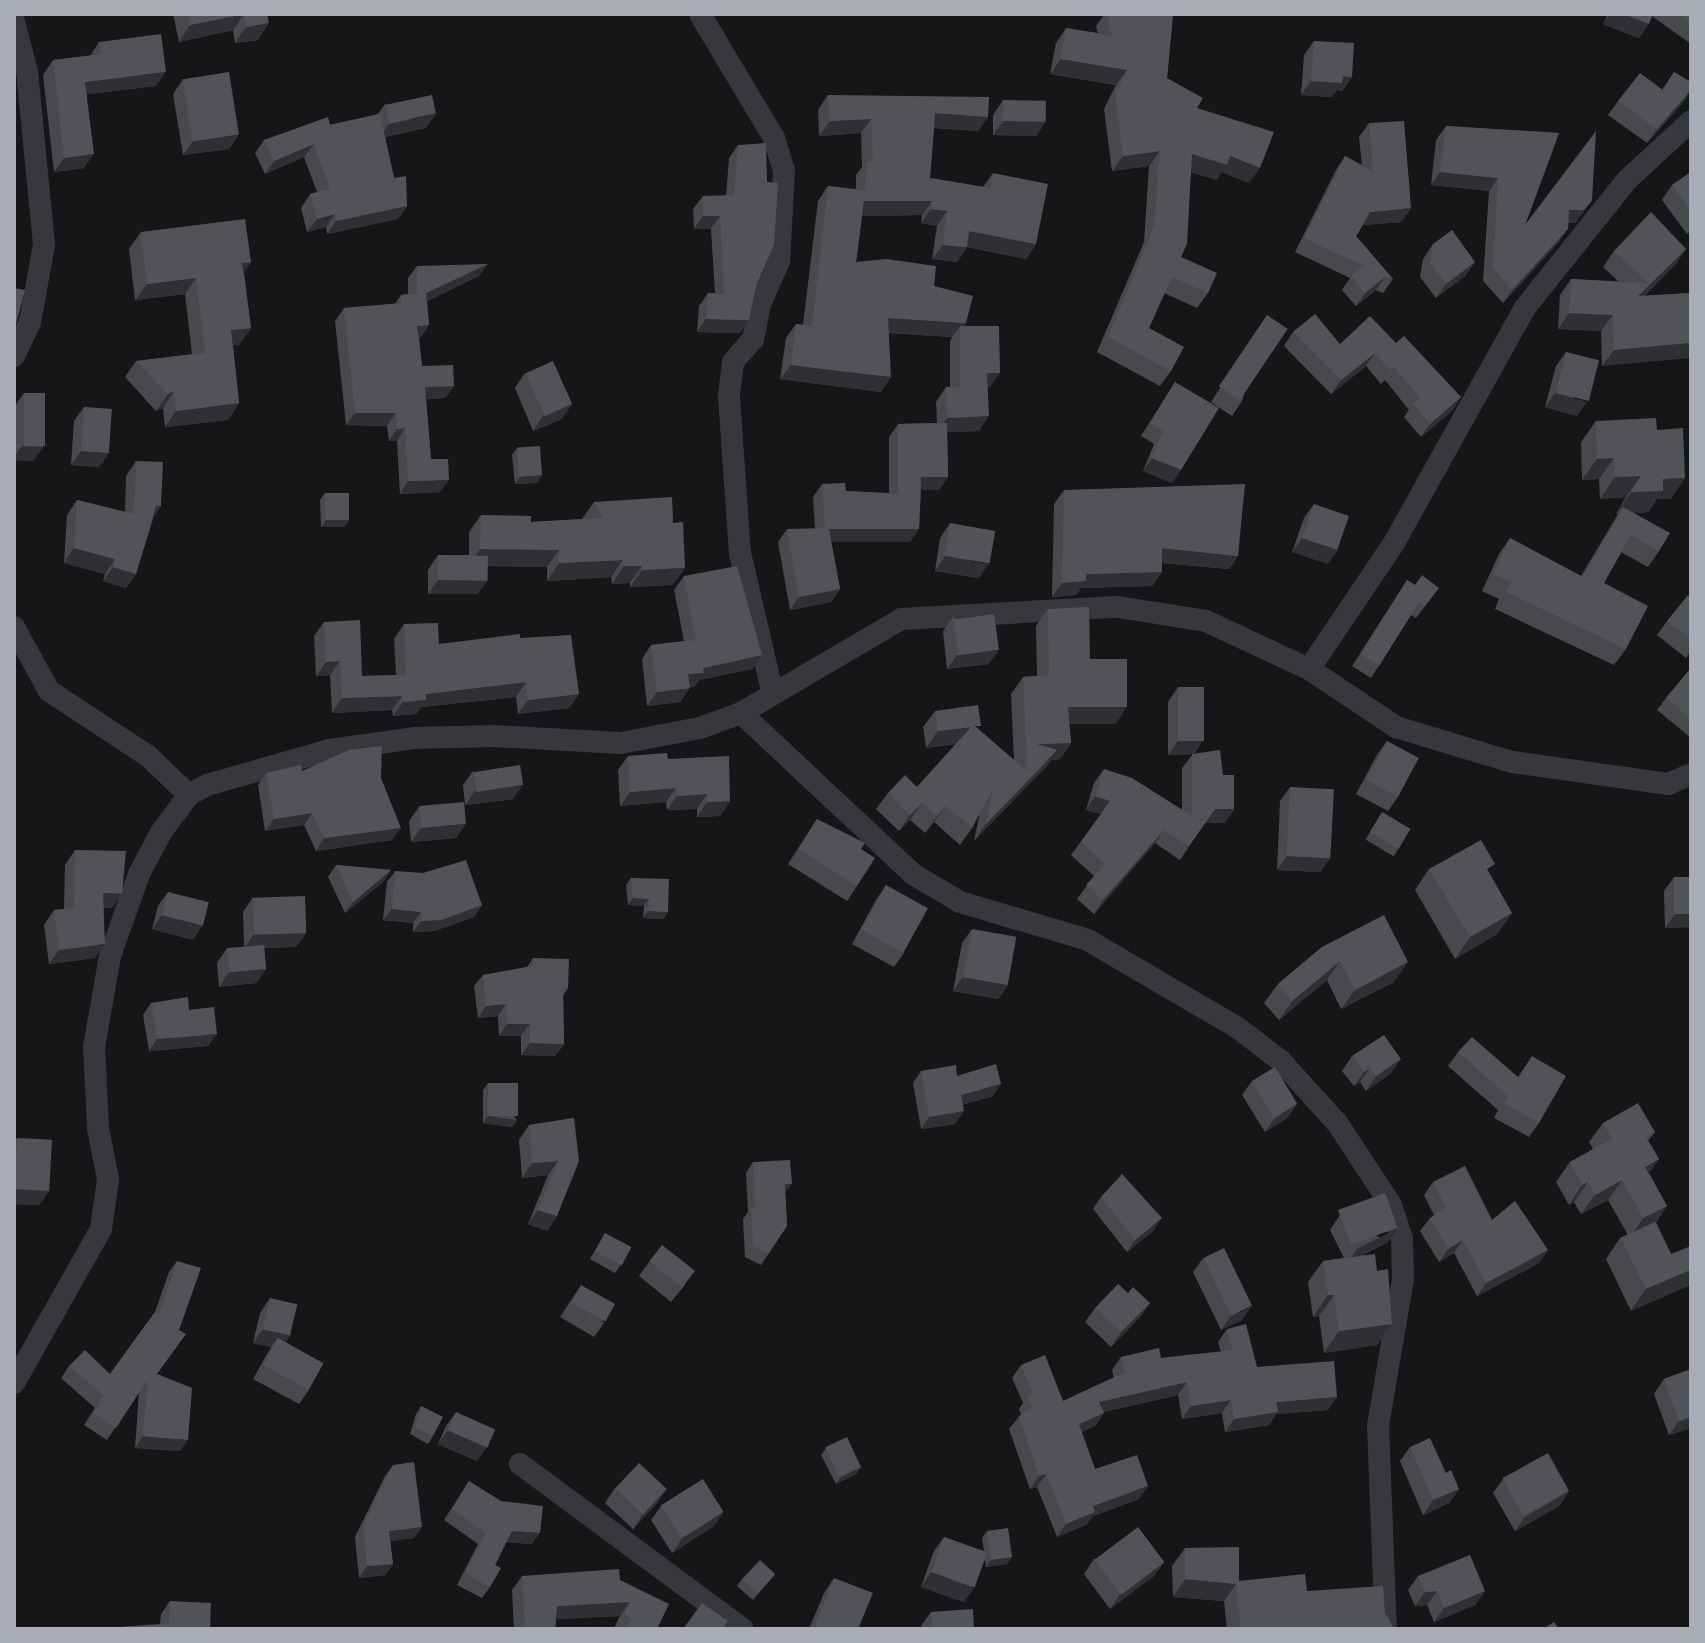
<!DOCTYPE html>
<style>
body{margin:0}
#map{position:relative;width:1705px;height:1643px;overflow:hidden;background:#161618;font-family:"IBM Plex Sans",sans-serif}
div>[style]{position:absolute}
[style*='--x']{left:calc(var(--x)*1px);top:calc(var(--y)*1px);width:calc(var(--w)*1px);rotate:calc(var(--a)*1deg)}
.minor>*{height:22px;margin:-11px;padding:0 11px;transform-origin:11px;border-radius:11px;background:#37383d}
.wall>*{inset:0;background:#47494d;transform-origin:0 0}
.shaded-wall>*{inset:0;background:#2f3033}
.building>*{inset:0;background:#525359;transform-origin:0 0}
span{translate:-50% -50%;white-space:nowrap;text-align:center;line-height:1.15;-webkit-text-stroke:7px #111113;paint-order:stroke}
.frame{position:absolute;inset:0;border:16px solid #a8adb8;pointer-events:none}
</style>
<div id="map">
<div class="minor">
<div style="--x:700;--y:14;--w:144;--a:59.2"></div>
<div style="--x:774;--y:138;--w:34;--a:73"></div>
<div style="--x:784;--y:170;--w:91;--a:93.1"></div>
<div style="--x:779;--y:261;--w:47;--a:113.8"></div>
<div style="--x:760;--y:304;--w:36;--a:101"></div>
<div style="--x:753;--y:339;--w:30;--a:131"></div>
<div style="--x:733;--y:362;--w:35;--a:97"></div>
<div style="--x:729;--y:397;--w:156;--a:86"></div>
<div style="--x:740;--y:553;--w:141;--a:76.9"></div>
<div style="--x:14;--y:22;--w:51;--a:75.1"></div>
<div style="--x:27;--y:71;--w:175;--a:84.4"></div>
<div style="--x:44;--y:245;--w:78;--a:100.3"></div>
<div style="--x:30;--y:322;--w:38;--a:115"></div>
<div style="--x:14;--y:627;--w:73;--a:61.3"></div>
<div style="--x:49;--y:691;--w:118;--a:33.3"></div>
<div style="--x:148;--y:756;--w:57;--a:43.6"></div>
<div style="--x:1309;--y:669;--w:152;--a:-56"></div>
<div style="--x:1394;--y:543;--w:268;--a:-60.9"></div>
<div style="--x:1524;--y:309;--w:165;--a:-51.4"></div>
<div style="--x:1627;--y:180;--w:87;--a:-42.7"></div>
<div style="--x:741;--y:713;--w:236;--a:43.1"></div>
<div style="--x:913;--y:874;--w:55;--a:30.8"></div>
<div style="--x:960;--y:902;--w:134;--a:16.5"></div>
<div style="--x:1088;--y:940;--w:57;--a:30.6"></div>
<div style="--x:1137;--y:969;--w:117;--a:30.3"></div>
<div style="--x:1238;--y:1028;--w:54;--a:37.5"></div>
<div style="--x:1281;--y:1061;--w:85;--a:47.9"></div>
<div style="--x:1338;--y:1124;--w:97;--a:56.8"></div>
<div style="--x:1391;--y:1205;--w:36;--a:72"></div>
<div style="--x:1402;--y:1239;--w:40;--a:88.6"></div>
<div style="--x:1403;--y:1279;--w:148;--a:99.7"></div>
<div style="--x:1378;--y:1425;--w:204;--a:87.8"></div>
<div style="--x:14;--y:1383;--w:177;--a:-60.5"></div>
<div style="--x:101;--y:1229;--w:50;--a:-82"></div>
<div style="--x:108;--y:1179;--w:52;--a:-101.1"></div>
<div style="--x:98;--y:1128;--w:81;--a:-92.8"></div>
<div style="--x:94;--y:1047;--w:92;--a:-80"></div>
<div style="--x:110;--y:956;--w:87;--a:-70.5"></div>
<div style="--x:139;--y:874;--w:49;--a:-61.9"></div>
<div style="--x:162;--y:831;--w:45;--a:-53.1"></div>
<div style="--x:189;--y:795;--w:21;--a:-29"></div>
<div style="--x:207;--y:785;--w:127;--a:-16"></div>
<div style="--x:329;--y:750;--w:88;--a:-7.9"></div>
<div style="--x:416;--y:738;--w:78;--a:-1.5"></div>
<div style="--x:494;--y:736;--w:127;--a:3.2"></div>
<div style="--x:621;--y:743;--w:80;--a:-10.8"></div>
<div style="--x:700;--y:728;--w:44;--a:-20.1"></div>
<div style="--x:741;--y:713;--w:186;--a:-30.4"></div>
<div style="--x:901;--y:619;--w:217;--a:-3.2"></div>
<div style="--x:1118;--y:607;--w:89;--a:9"></div>
<div style="--x:1206;--y:621;--w:114;--a:25"></div>
<div style="--x:1309;--y:669;--w:105;--a:33.7"></div>
<div style="--x:1396;--y:727;--w:121;--a:16.8"></div>
<div style="--x:1512;--y:762;--w:158;--a:8"></div>
<div style="--x:1668;--y:784;--w:25;--a:-23"></div>
<div style="--x:520;--y:1464;--w:277;--a:36.5"></div>
</div>
<div class="wall">
<div style="clip-path:polygon(173px 14px,267px 14px,258px 40px,235px 43px,233px 30px,179px 42px)"></div>
<div style="clip-path:polygon(1105px 14px,1173px 14px,1167px 78px,1197px 108px,1249px 183px,1222px 172px,1216px 180px,1191px 172px,1181px 257px,1208px 293px,1197px 308px,1164px 293px,1149px 328px,1171px 371px,1160px 386px,1097px 352px,1144px 242px,1149px 166px,1112px 171px,1104px 109px,1116px 85px,1050px 74px,1056px 43px,1066px 28px,1098px 33px,1096px 26px)"></div>
<div style="clip-path:polygon(1608px 14px,1691px 14px,1691px 44px,1652px 16px,1639px 38px,1603px 24px)"></div>
<div style="clip-path:polygon(1314px 41px,1352px 77px,1342px 91px,1337px 90px,1332px 97px,1301px 95px,1304px 55px)"></div>
<div style="clip-path:polygon(99px 42px,156px 86px,87px 94px,84px 168px,54px 172px,43px 75px,53px 60px,90px 56px)"></div>
<div style="clip-path:polygon(1674px 72px,1686px 99px,1647px 143px,1608px 115px,1618px 101px,1662px 90px)"></div>
<div style="clip-path:polygon(183px 79px,239px 134px,229px 149px,183px 155px,173px 94px)"></div>
<div style="clip-path:polygon(828px 95px,988px 117px,978px 131px,934px 128px,930px 178px,983px 187px,993px 173px,1036px 244px,1026px 259px,967px 247px,957px 262px,932px 259px,937px 226px,921px 223px,922px 215px,862px 216px,856px 262px,934px 286px,966px 323px,963px 326px,990px 387px,987px 387px,979px 431px,947px 432px,948px 477px,939px 490px,921px 490px,919px 529px,910px 542px,831px 542px,840px 589px,831px 602px,790px 610px,778px 542px,787px 529px,815px 529px,813px 497px,822px 484px,846px 491px,889px 493px,889px 437px,898px 424px,937px 423px,936px 402px,946px 387px,950px 387px,950px 341px,952px 337px,889px 333px,881px 392px,780px 379px,786px 338px,796px 324px,803px 325px,818px 201px,828px 186px,856px 189px,856px 175px,862px 167px,861px 133px,819px 136px,818px 110px)"></div>
<div style="clip-path:polygon(1003px 100px,1046px 121px,1036px 136px,993px 135px,993px 115px)"></div>
<div style="clip-path:polygon(385px 104px,426px 128px,385px 137px,394px 178px,407px 206px,398px 219px,327px 234px,326px 227px,307px 232px,301px 208px,310px 194px,317px 192px,304px 157px,265px 174px,255px 153px,264px 140px,378px 114px)"></div>
<div style="clip-path:polygon(1369px 123px,1402px 222px,1363px 225px,1356px 236px,1393px 279px,1383px 293px,1376px 290px,1356px 306px,1342px 290px,1350px 278px,1295px 252px,1336px 170px,1345px 156px,1362px 165px,1359px 137px)"></div>
<div style="clip-path:polygon(1446px 126px,1559px 133px,1525px 225px,1592px 200px,1575px 223px,1569px 223px,1559px 242px,1503px 303px,1483px 281px,1489px 191px,1431px 185px,1436px 140px)"></div>
<div style="clip-path:polygon(738px 145px,756px 286px,740px 333px,697px 332px,699px 306px,708px 293px,715px 293px,711px 229px,694px 229px,693px 209px,703px 196px,726px 196px,729px 158px)"></div>
<div style="clip-path:polygon(1691px 172px,1691px 231px,1687px 234px,1662px 200px,1672px 185px)"></div>
<div style="clip-path:polygon(141px 232px,251px 262px,244px 272px,251px 328px,239px 345px,233px 345px,239px 403px,228px 420px,165px 427px,163px 408px,156px 411px,125px 377px,136px 361px,192px 354px,185px 294px,135px 300px,129px 249px)"></div>
<div style="clip-path:polygon(1433px 244px,1475px 262px,1465px 276px,1436px 298px,1420px 277px,1423px 259px)"></div>
<div style="clip-path:polygon(1686px 249px,1675px 265px,1644px 296px,1691px 293px,1602px 366px,1601px 331px,1558px 329px,1560px 295px,1571px 279px,1619px 282px,1603px 267px,1614px 251px)"></div>
<div style="clip-path:polygon(417px 266px,479px 276px,427px 301px,429px 325px,421px 337px,419px 337px,422px 366px,454px 386px,445px 398px,426px 399px,431px 459px,440px 492px,400px 494px,397px 441px,389px 441px,387px 426px,346px 425px,335px 321px,344px 308px,395px 304px,401px 295px,408px 294px,408px 278px)"></div>
<div style="clip-path:polygon(1267px 315px,1242px 401px,1232px 416px,1211px 402px)"></div>
<div style="clip-path:polygon(1293px 332px,1340px 344px,1396px 343px,1461px 397px,1452px 411px,1421px 437px,1404px 417px,1409px 410px,1385px 380px,1381px 384px,1366px 366px,1331px 394px,1284px 346px)"></div>
<div style="clip-path:polygon(1566px 352px,1577px 416px,1545px 407px,1556px 366px)"></div>
<div style="clip-path:polygon(525px 373px,562px 419px,533px 431px,515px 388px)"></div>
<div style="clip-path:polygon(1175px 382px,1172px 483px,1143px 471px,1154px 444px,1141px 436px)"></div>
<div style="clip-path:polygon(24px 393px,43px 447px,33px 461px,14px 460px,14px 407px)"></div>
<div style="clip-path:polygon(84px 407px,109px 453px,99px 467px,71px 465px,74px 421px)"></div>
<div style="clip-path:polygon(1596px 421px,1657px 430px,1671px 499px,1657px 499px,1648px 512px,1634px 513px,1659px 551px,1648px 567px,1621px 552px,1604px 583px,1626px 649px,1614px 665px,1495px 609px,1499px 599px,1482px 591px,1499px 554px,1510px 538px,1581px 576px,1618px 514px,1616px 514px,1626px 497px,1600px 499px,1599px 479px,1582px 480px,1581px 442px)"></div>
<div style="clip-path:polygon(517px 448px,542px 475px,537px 483px,515px 484px,512px 455px)"></div>
<div style="clip-path:polygon(136px 461px,153px 519px,136px 574px,126px 588px,103px 581px,105px 574px,64px 563px,67px 515px,77px 500px,125px 512px,126px 476px)"></div>
<div style="clip-path:polygon(1064px 490px,1238px 556px,1229px 569px,1162px 563px,1162px 572px,1152px 586px,1081px 588px,1076px 595px,1052px 597px,1054px 504px)"></div>
<div style="clip-path:polygon(325px 493px,349px 520px,344px 527px,321px 527px,320px 500px)"></div>
<div style="clip-path:polygon(594px 502px,673px 585px,630px 587px,630px 583px,612px 584px,611px 577px,547px 581px,547px 567px,488px 566px,478px 594px,428px 594px,428px 570px,438px 555px,469px 555px,469px 532px,481px 515px,531px 522px,582px 519px)"></div>
<div style="clip-path:polygon(1314px 504px,1328px 564px,1292px 552px,1304px 518px)"></div>
<div style="clip-path:polygon(950px 523px,979px 578px,935px 571px,940px 538px)"></div>
<div style="clip-path:polygon(684px 576px,762px 655px,752px 669px,699px 680px,694px 687px,690px 687px,680px 702px,647px 706px,642px 659px,651px 645px,684px 641px,674px 590px)"></div>
<div style="clip-path:polygon(1407px 580px,1415px 585px,1439px 588px,1416px 618px,1411px 615px,1371px 678px,1352px 666px)"></div>
<div style="clip-path:polygon(1691px 598px,1691px 651px,1686px 658px,1657px 635px,1667px 621px)"></div>
<div style="clip-path:polygon(1048px 609px,1090px 659px,1116px 724px,1069px 724px,1071px 743px,1060px 759px,1051px 760px,1046px 767px,974px 841px,980px 812px,972px 828px,960px 845px,934px 822px,925px 833px,910px 820px,899px 831px,876px 809px,888px 793px,917px 787px,956px 744px,926px 748px,923px 727px,935px 711px,978px 729px,1014px 760px,1011px 694px,1023px 677px,1037px 676px,1036px 626px)"></div>
<div style="clip-path:polygon(953px 616px,989px 664px,947px 669px,943px 631px)"></div>
<div style="clip-path:polygon(324px 622px,362px 676px,396px 675px,394px 639px,404px 624px,439px 644px,520px 638px,579px 694px,569px 708px,518px 714px,516px 697px,421px 707px,416px 714px,393px 716px,392px 710px,332px 713px,330px 675px,316px 676px,314px 636px)"></div>
<div style="clip-path:polygon(1691px 668px,1691px 738px,1657px 710px,1666px 698px)"></div>
<div style="clip-path:polygon(1178px 687px,1203px 740px,1194px 754px,1223px 775px,1234px 809px,1225px 823px,1205px 823px,1180px 860px,1155px 843px,1094px 914px,1077px 899px,1094px 876px,1071px 855px,1101px 814px,1086px 810px,1094px 783px,1104px 769px,1182px 810px,1182px 768px,1193px 754px,1168px 755px,1168px 702px)"></div>
<div style="clip-path:polygon(1387px 741px,1398px 797px,1388px 811px,1356px 794px,1377px 755px)"></div>
<div style="clip-path:polygon(628px 756px,668px 759px,730px 801px,720px 816px,697px 817px,697px 809px,667px 810px,666px 802px,620px 806px,618px 770px)"></div>
<div style="clip-path:polygon(302px 771px,381px 778px,392px 840px,316px 851px,304px 825px,265px 831px,258px 785px,266px 773px)"></div>
<div style="clip-path:polygon(473px 771px,513px 799px,465px 805px,463px 785px)"></div>
<div style="clip-path:polygon(1290px 787px,1330px 858px,1320px 872px,1277px 870px,1280px 801px)"></div>
<div style="clip-path:polygon(419px 807px,456px 838px,411px 842px,409px 821px)"></div>
<div style="left:1382px;top:812px;width:33px;height:32px;rotate:31deg"></div>
<div style="clip-path:polygon(817px 819px,861px 849px,857px 886px,847px 901px,788px 864px)"></div>
<div style="clip-path:polygon(75px 850px,112px 908px,104px 908px,95px 958px,49px 964px,44px 925px,54px 910px,64px 909px,65px 865px)"></div>
<div style="clip-path:polygon(336px 865px,391px 870px,383px 882px,345px 913px,328px 877px)"></div>
<div style="clip-path:polygon(1429px 869px,1489px 873px,1512px 913px,1497px 934px,1455px 959px,1415px 890px)"></div>
<div style="clip-path:polygon(395px 871px,482px 905px,474px 917px,434px 931px,413px 932px,413px 923px,383px 920px,387px 882px)"></div>
<div style="clip-path:polygon(1674px 877px,1691px 927px,1665px 928px,1664px 891px)"></div>
<div style="clip-path:polygon(631px 878px,668px 912px,663px 919px,643px 918px,644px 906px,628px 905px,626px 885px)"></div>
<div style="clip-path:polygon(886px 885px,904px 953px,894px 967px,852px 944px,876px 900px)"></div>
<div style="clip-path:polygon(168px 892px,193px 940px,152px 929px,158px 906px)"></div>
<div style="clip-path:polygon(253px 897px,306px 933px,296px 947px,264px 948px,266px 969px,256px 983px,219px 987px,217px 963px,227px 948px,244px 947px,243px 912px)"></div>
<div style="clip-path:polygon(972px 929px,1008px 985px,998px 999px,953px 991px,962px 943px)"></div>
<div style="clip-path:polygon(1322px 947px,1394px 982px,1341px 1009px,1327px 980px,1279px 1020px,1264px 1003px,1278px 984px)"></div>
<div style="clip-path:polygon(533px 958px,568px 988px,563px 996px,564px 1044px,555px 1056px,521px 1055px,521px 1036px,499px 1036px,498px 1016px,478px 1018px,474px 986px,483px 975px,527px 967px)"></div>
<div style="clip-path:polygon(151px 1003px,189px 1010px,208px 1046px,149px 1051px,143px 1015px)"></div>
<div style="clip-path:polygon(1458px 1052px,1518px 1077px,1532px 1056px,1539px 1123px,1529px 1137px,1494px 1118px,1498px 1110px,1448px 1066px)"></div>
<div style="clip-path:polygon(1352px 1056px,1391px 1073px,1366px 1091px,1360px 1082px,1354px 1086px,1342px 1071px)"></div>
<div style="clip-path:polygon(921px 1071px,957px 1076px,993px 1096px,962px 1105px,955px 1124px,921px 1129px,913px 1083px)"></div>
<div style="clip-path:polygon(1252px 1081px,1297px 1104px,1287px 1118px,1265px 1132px,1242px 1095px)"></div>
<div style="clip-path:polygon(488px 1083px,517px 1120px,512px 1127px,483px 1123px,483px 1090px)"></div>
<div style="clip-path:polygon(574px 1118px,557px 1216px,547px 1231px,528px 1224px,548px 1175px,522px 1178px,519px 1140px,529px 1125px)"></div>
<div style="clip-path:polygon(1603px 1123px,1655px 1132px,1648px 1141px,1659px 1159px,1649px 1173px,1667px 1206px,1656px 1222px,1671px 1254px,1631px 1311px,1606px 1259px,1620px 1238px,1628px 1235px,1608px 1200px,1581px 1214px,1574px 1202px,1569px 1205px,1556px 1182px,1570px 1162px,1593px 1149px,1589px 1142px)"></div>
<div style="clip-path:polygon(17px 1138px,49px 1191px,39px 1205px,14px 1204px,14px 1142px)"></div>
<div style="clip-path:polygon(753px 1162px,785px 1193px,787px 1226px,761px 1265px,745px 1257px,743px 1219px,748px 1212px,746px 1173px)"></div>
<div style="clip-path:polygon(1433px 1182px,1492px 1220px,1539px 1263px,1477px 1296px,1454px 1253px,1439px 1262px,1420px 1231px,1430px 1218px,1434px 1215px,1424px 1195px)"></div>
<div style="clip-path:polygon(1101px 1197px,1154px 1230px,1127px 1252px,1093px 1209px)"></div>
<div style="clip-path:polygon(1340px 1215px,1388px 1242px,1363px 1255px,1377px 1271px,1392px 1324px,1377px 1345px,1324px 1353px,1319px 1316px,1313px 1317px,1308px 1282px,1323px 1261px,1344px 1258px,1330px 1230px)"></div>
<div style="clip-path:polygon(605px 1233px,620px 1266px,615px 1273px,590px 1259px)"></div>
<div style="clip-path:polygon(1203px 1258px,1242px 1320px,1221px 1330px,1193px 1272px)"></div>
<div style="clip-path:polygon(177px 1261px,157px 1374px,180px 1451px,135px 1448px,139px 1392px,107px 1440px,84px 1425px,95px 1408px,61px 1378px,69px 1366px,110px 1374px,155px 1312px,169px 1272px)"></div>
<div style="clip-path:polygon(649px 1262px,685px 1285px,671px 1302px,639px 1276px)"></div>
<div style="clip-path:polygon(581px 1285px,604px 1323px,594px 1337px,560px 1317px)"></div>
<div style="clip-path:polygon(1128px 1293px,1150px 1303px,1140px 1317px,1111px 1347px,1085px 1322px,1095px 1308px)"></div>
<div style="clip-path:polygon(270px 1298px,291px 1334px,286px 1342px,309px 1390px,299px 1404px,253px 1379px,271px 1347px,253px 1343px,260px 1313px)"></div>
<div style="clip-path:polygon(1227px 1329px,1257px 1367px,1328px 1410px,1276px 1414px,1269px 1425px,1225px 1432px,1222px 1413px,1182px 1419px,1178px 1395px,1104px 1412px,1095px 1426px,1081px 1432px,1095px 1469px,1139px 1499px,1093px 1516px,1086px 1525px,1057px 1537px,1037px 1487px,1030px 1489px,1009px 1429px,1021px 1414px,1019px 1409px,1023px 1403px,1012px 1378px,1021px 1365px,1063px 1401px,1114px 1378px,1112px 1370px,1121px 1357px,1161px 1358px,1221px 1352px,1218px 1342px)"></div>
<div style="clip-path:polygon(1691px 1369px,1691px 1428px,1669px 1435px,1654px 1394px,1664px 1379px)"></div>
<div style="clip-path:polygon(421px 1406px,433px 1436px,428px 1444px,410px 1434px,416px 1414px)"></div>
<div style="clip-path:polygon(456px 1412px,477px 1461px,438px 1444px,446px 1426px)"></div>
<div style="clip-path:polygon(1410px 1447px,1446px 1473px,1459px 1489px,1449px 1503px,1423px 1515px,1400px 1461px)"></div>
<div style="clip-path:polygon(826px 1448px,861px 1467px,856px 1474px,836px 1484px,821px 1455px)"></div>
<div style="clip-path:polygon(393px 1465px,414px 1538px,390px 1541px,393px 1564px,385px 1575px,359px 1578px,355px 1537px,385px 1476px)"></div>
<div style="clip-path:polygon(1503px 1479px,1569px 1491px,1559px 1506px,1515px 1531px,1493px 1493px)"></div>
<div style="clip-path:polygon(469px 1481px,532px 1544px,506px 1542px,495px 1565px,490px 1587px,482px 1598px,457px 1585px,478px 1544px,444px 1520px)"></div>
<div style="clip-path:polygon(615px 1488px,657px 1503px,633px 1529px,605px 1503px)"></div>
<div style="clip-path:polygon(661px 1506px,714px 1526px,672px 1553px,651px 1520px)"></div>
<div style="clip-path:polygon(987px 1531px,1012px 1557px,1007px 1564px,986px 1567px,985px 1559px,964px 1602px,921px 1587px,934px 1551px,944px 1537px,984px 1551px,982px 1538px)"></div>
<div style="clip-path:polygon(1185px 1548px,1239px 1581px,1307px 1591px,1385px 1613px,1394px 1629px,1227px 1629px,1224px 1601px,1173px 1597px,1172px 1566px)"></div>
<div style="clip-path:polygon(1094px 1559px,1164px 1562px,1154px 1576px,1110px 1609px,1084px 1574px)"></div>
<div style="clip-path:polygon(775px 1574px,753px 1600px,737px 1586px,742px 1579px)"></div>
<div style="clip-path:polygon(522px 1576px,620px 1580px,657px 1629px,616px 1629px,614px 1628px,620px 1616px,556px 1619px,555px 1629px,514px 1629px,512px 1590px)"></div>
<div style="clip-path:polygon(1418px 1576px,1485px 1591px,1475px 1605px,1434px 1622px,1427px 1605px,1415px 1606px,1408px 1590px)"></div>
<div style="clip-path:polygon(834px 1578px,858px 1629px,809px 1629px,824px 1593px)"></div>
<div style="clip-path:polygon(170px 1601px,210px 1629px,119px 1629px,120px 1627px,160px 1624px,161px 1614px)"></div>
<div style="clip-path:polygon(931px 1612px,974px 1629px,922px 1629px,921px 1626px)"></div>
</div>
<div class="shaded-wall">
<div style="clip-path:polygon(244px 14px,233px 30px,179px 42px,190px 25px)"></div>
<div style="clip-path:polygon(1610px 14px,1624px 14px,1649px 24px,1639px 38px,1603px 24px)"></div>
<div style="clip-path:polygon(269px 23px,258px 40px,235px 43px,246px 27px)"></div>
<div style="clip-path:polygon(1061px 59px,1127px 70px,1116px 85px,1050px 74px)"></div>
<div style="clip-path:polygon(166px 72px,156px 86px,75px 96px,85px 82px)"></div>
<div style="clip-path:polygon(1343px 76px,1352px 77px,1342px 91px,1337px 90px,1332px 97px,1301px 95px,1311px 81px)"></div>
<div style="clip-path:polygon(1691px 90px,1686px 99px,1647px 143px,1657px 129px)"></div>
<div style="clip-path:polygon(935px 113px,988px 117px,978px 131px,925px 127px)"></div>
<div style="clip-path:polygon(436px 114px,426px 128px,379px 138px,389px 124px)"></div>
<div style="clip-path:polygon(871px 119px,861px 133px,819px 136px,830px 121px)"></div>
<div style="clip-path:polygon(1003px 121px,1046px 121px,1036px 136px,993px 135px)"></div>
<div style="clip-path:polygon(239px 134px,229px 149px,183px 155px,193px 141px)"></div>
<div style="clip-path:polygon(314px 144px,304px 157px,265px 174px,274px 161px)"></div>
<div style="clip-path:polygon(1160px 151px,1149px 166px,1112px 171px,1123px 156px)"></div>
<div style="clip-path:polygon(94px 154px,84px 168px,54px 172px,64px 158px)"></div>
<div style="clip-path:polygon(1192px 154px,1230px 156px,1260px 168px,1249px 183px,1222px 172px,1216px 180px,1182px 169px)"></div>
<div style="clip-path:polygon(1440px 172px,1498px 178px,1489px 191px,1431px 185px)"></div>
<div style="clip-path:polygon(1592px 200px,1575px 223px,1560px 223px,1569px 210px)"></div>
<div style="clip-path:polygon(864px 201px,932px 201px,922px 215px,854px 216px)"></div>
<div style="clip-path:polygon(407px 206px,398px 219px,327px 234px,336px 221px)"></div>
<div style="clip-path:polygon(1411px 208px,1402px 222px,1361px 225px,1370px 212px)"></div>
<div style="clip-path:polygon(931px 209px,947px 211px,937px 226px,921px 223px)"></div>
<div style="clip-path:polygon(335px 214px,326px 227px,307px 232px,317px 219px)"></div>
<div style="clip-path:polygon(703px 216px,720px 216px,711px 229px,694px 229px)"></div>
<div style="clip-path:polygon(1568px 229px,1559px 242px,1503px 303px,1512px 290px)"></div>
<div style="clip-path:polygon(969px 231px,1036px 244px,1026px 259px,959px 245px)"></div>
<div style="clip-path:polygon(943px 245px,967px 247px,957px 262px,932px 259px)"></div>
<div style="clip-path:polygon(1686px 249px,1675px 265px,1627px 312px,1638px 296px)"></div>
<div style="clip-path:polygon(251px 262px,239px 279px,242px 263px)"></div>
<div style="clip-path:polygon(1475px 262px,1465px 276px,1436px 298px,1446px 284px)"></div>
<div style="clip-path:polygon(488px 264px,479px 276px,417px 305px,426px 293px)"></div>
<div style="clip-path:polygon(1386px 276px,1376px 290px,1356px 306px,1365px 293px)"></div>
<div style="clip-path:polygon(196px 278px,185px 294px,135px 300px,147px 284px)"></div>
<div style="clip-path:polygon(1569px 313px,1613px 315px,1601px 331px,1558px 329px)"></div>
<div style="clip-path:polygon(888px 318px,966px 323px,960px 331px,960px 326px,952px 337px,878px 332px)"></div>
<div style="clip-path:polygon(706px 319px,749px 320px,740px 333px,697px 332px)"></div>
<div style="clip-path:polygon(429px 325px,421px 337px,409px 338px,417px 326px)"></div>
<div style="clip-path:polygon(251px 328px,239px 345px,219px 347px,231px 330px)"></div>
<div style="clip-path:polygon(1691px 343px,1691px 358px,1602px 366px,1614px 350px)"></div>
<div style="clip-path:polygon(1375px 353px,1366px 366px,1331px 394px,1341px 380px)"></div>
<div style="clip-path:polygon(791px 365px,891px 377px,881px 392px,780px 379px)"></div>
<div style="clip-path:polygon(987px 373px,1000px 373px,990px 387px,977px 387px)"></div>
<div style="clip-path:polygon(454px 386px,445px 398px,417px 400px,425px 387px)"></div>
<div style="clip-path:polygon(174px 391px,163px 408px,156px 411px,168px 394px)"></div>
<div style="clip-path:polygon(1555px 393px,1587px 402px,1577px 416px,1545px 407px)"></div>
<div style="clip-path:polygon(1461px 397px,1452px 411px,1421px 437px,1430px 424px)"></div>
<div style="clip-path:polygon(239px 403px,228px 420px,165px 427px,176px 411px)"></div>
<div style="clip-path:polygon(572px 404px,562px 419px,533px 431px,543px 416px)"></div>
<div style="clip-path:polygon(355px 413px,396px 413px,387px 426px,346px 425px)"></div>
<div style="clip-path:polygon(989px 416px,979px 431px,937px 432px,947px 418px)"></div>
<div style="clip-path:polygon(405px 428px,397px 441px,389px 441px,397px 429px)"></div>
<div style="clip-path:polygon(22px 446px,43px 447px,33px 461px,14px 460px,14px 457px)"></div>
<div style="clip-path:polygon(81px 451px,109px 453px,99px 467px,71px 465px)"></div>
<div style="clip-path:polygon(1152px 458px,1181px 470px,1172px 483px,1143px 471px)"></div>
<div style="clip-path:polygon(1614px 458px,1599px 479px,1582px 480px,1597px 459px)"></div>
<div style="clip-path:polygon(542px 475px,537px 483px,515px 484px,520px 477px)"></div>
<div style="clip-path:polygon(1641px 476px,1626px 497px,1600px 499px,1615px 477px)"></div>
<div style="clip-path:polygon(921px 477px,948px 477px,939px 490px,912px 490px)"></div>
<div style="clip-path:polygon(1685px 478px,1671px 499px,1657px 499px,1648px 512px,1619px 514px,1623px 507px,1616px 514px,1631px 492px,1663px 479px)"></div>
<div style="clip-path:polygon(449px 480px,440px 492px,400px 494px,408px 481px)"></div>
<div style="clip-path:polygon(156px 506px,161px 506px,151px 521px)"></div>
<div style="clip-path:polygon(326px 520px,349px 520px,344px 527px,321px 527px)"></div>
<div style="clip-path:polygon(829px 529px,919px 529px,910px 542px,820px 542px)"></div>
<div style="clip-path:polygon(1302px 538px,1338px 550px,1328px 564px,1292px 552px)"></div>
<div style="clip-path:polygon(74px 548px,115px 559px,105px 574px,64px 563px)"></div>
<div style="clip-path:polygon(1162px 548px,1238px 556px,1229px 569px,1152px 562px)"></div>
<div style="clip-path:polygon(480px 549px,559px 550px,547px 567px,468px 566px)"></div>
<div style="clip-path:polygon(945px 556px,989px 564px,979px 578px,935px 571px)"></div>
<div style="clip-path:polygon(623px 560px,611px 577px,547px 581px,559px 563px)"></div>
<div style="clip-path:polygon(624px 566px,642px 566px,630px 583px,612px 584px)"></div>
<div style="clip-path:polygon(113px 567px,136px 574px,126px 588px,103px 581px)"></div>
<div style="clip-path:polygon(685px 568px,673px 585px,630px 587px,642px 570px)"></div>
<div style="clip-path:polygon(1162px 572px,1152px 586px,1081px 588px,1076px 595px,1052px 597px,1062px 583px,1086px 574px)"></div>
<div style="clip-path:polygon(438px 580px,488px 580px,478px 594px,428px 594px)"></div>
<div style="clip-path:polygon(840px 589px,831px 602px,790px 610px,799px 597px)"></div>
<div style="clip-path:polygon(999px 650px,989px 664px,947px 669px,957px 655px)"></div>
<div style="clip-path:polygon(762px 655px,752px 669px,699px 680px,694px 687px,679px 688px,688px 674px,703px 668px)"></div>
<div style="clip-path:polygon(340px 661px,330px 675px,316px 676px,326px 662px)"></div>
<div style="clip-path:polygon(526px 682px,516px 697px,421px 707px,416px 714px,393px 716px,403px 702px,426px 694px)"></div>
<div style="clip-path:polygon(690px 688px,680px 702px,647px 706px,657px 692px)"></div>
<div style="clip-path:polygon(579px 694px,569px 708px,518px 714px,528px 700px)"></div>
<div style="clip-path:polygon(402px 696px,392px 710px,332px 713px,342px 698px)"></div>
<div style="clip-path:polygon(1068px 707px,1127px 707px,1116px 724px,1056px 724px)"></div>
<div style="clip-path:polygon(971px 727px,960px 743px,926px 748px,938px 731px)"></div>
<div style="clip-path:polygon(1203px 740px,1193px 754px,1168px 755px,1178px 741px)"></div>
<div style="clip-path:polygon(1071px 743px,1060px 759px,1051px 760px,1046px 767px,974px 841px,986px 824px,1048px 760px,1037px 744px)"></div>
<div style="clip-path:polygon(523px 785px,513px 799px,465px 805px,475px 791px)"></div>
<div style="clip-path:polygon(676px 788px,666px 802px,620px 806px,630px 792px)"></div>
<div style="clip-path:polygon(707px 794px,697px 809px,667px 810px,677px 796px)"></div>
<div style="clip-path:polygon(1095px 796px,1110px 801px,1101px 814px,1086px 810px)"></div>
<div style="clip-path:polygon(730px 801px,720px 816px,697px 817px,707px 802px)"></div>
<div style="clip-path:polygon(922px 803px,910px 820px,899px 831px,910px 815px)"></div>
<div style="clip-path:polygon(946px 806px,934px 822px,925px 833px,937px 816px)"></div>
<div style="clip-path:polygon(1215px 809px,1234px 809px,1225px 823px,1205px 823px)"></div>
<div style="clip-path:polygon(312px 813px,304px 825px,265px 831px,274px 819px)"></div>
<div style="clip-path:polygon(466px 824px,456px 838px,411px 842px,421px 828px)"></div>
<div style="clip-path:polygon(401px 828px,392px 840px,316px 851px,324px 838px)"></div>
<div style="clip-path:polygon(1164px 830px,1155px 843px,1094px 914px,1103px 900px)"></div>
<div style="clip-path:polygon(1287px 856px,1330px 858px,1320px 872px,1277px 870px)"></div>
<div style="clip-path:polygon(391px 870px,383px 882px,345px 913px,353px 902px)"></div>
<div style="clip-path:polygon(103px 893px,122px 894px,112px 908px,93px 908px)"></div>
<div style="clip-path:polygon(633px 898px,649px 899px,644px 906px,628px 905px)"></div>
<div style="clip-path:polygon(482px 905px,474px 917px,434px 931px,413px 932px,421px 921px)"></div>
<div style="clip-path:polygon(392px 909px,421px 912px,413px 923px,383px 920px)"></div>
<div style="clip-path:polygon(648px 911px,668px 912px,663px 919px,643px 918px)"></div>
<div style="clip-path:polygon(1512px 913px,1497px 934px,1455px 959px,1470px 937px)"></div>
<div style="clip-path:polygon(1691px 913px,1691px 927px,1665px 928px,1675px 914px)"></div>
<div style="clip-path:polygon(162px 915px,203px 925px,193px 940px,152px 929px)"></div>
<div style="clip-path:polygon(306px 933px,296px 947px,244px 948px,254px 934px)"></div>
<div style="clip-path:polygon(105px 944px,95px 958px,49px 964px,59px 950px)"></div>
<div style="clip-path:polygon(1340px 961px,1327px 980px,1279px 1020px,1292px 1001px)"></div>
<div style="clip-path:polygon(1408px 962px,1394px 982px,1341px 1009px,1355px 990px)"></div>
<div style="clip-path:polygon(266px 969px,256px 983px,219px 987px,229px 972px)"></div>
<div style="clip-path:polygon(963px 977px,1008px 985px,998px 999px,953px 991px)"></div>
<div style="clip-path:polygon(506px 1004px,498px 1016px,478px 1018px,486px 1006px)"></div>
<div style="clip-path:polygon(507px 1024px,530px 1024px,521px 1036px,499px 1036px)"></div>
<div style="clip-path:polygon(217px 1034px,208px 1046px,149px 1051px,157px 1039px)"></div>
<div style="clip-path:polygon(530px 1043px,564px 1044px,555px 1056px,521px 1055px)"></div>
<div style="clip-path:polygon(1401px 1059px,1391px 1073px,1366px 1091px,1376px 1076px)"></div>
<div style="clip-path:polygon(1370px 1068px,1360px 1082px,1354px 1086px,1364px 1072px)"></div>
<div style="clip-path:polygon(1001px 1084px,993px 1096px,952px 1108px,961px 1095px)"></div>
<div style="clip-path:polygon(1297px 1104px,1287px 1118px,1265px 1132px,1275px 1118px)"></div>
<div style="clip-path:polygon(964px 1111px,955px 1124px,921px 1129px,929px 1117px)"></div>
<div style="clip-path:polygon(488px 1116px,517px 1120px,512px 1127px,483px 1123px)"></div>
<div style="clip-path:polygon(1659px 1159px,1645px 1179px,1645px 1167px)"></div>
<div style="clip-path:polygon(558px 1161px,548px 1175px,522px 1178px,532px 1163px)"></div>
<div style="clip-path:polygon(1622px 1180px,1608px 1200px,1581px 1214px,1595px 1195px)"></div>
<div style="clip-path:polygon(1588px 1182px,1574px 1202px,1569px 1205px,1582px 1185px)"></div>
<div style="clip-path:polygon(785px 1184px,792px 1184px,784px 1194px)"></div>
<div style="clip-path:polygon(14px 1189px,49px 1191px,39px 1205px,14px 1204px)"></div>
<div style="clip-path:polygon(1667px 1206px,1653px 1225px,1630px 1238px,1643px 1218px)"></div>
<div style="clip-path:polygon(538px 1210px,557px 1216px,547px 1231px,528px 1224px)"></div>
<div style="clip-path:polygon(1162px 1218px,1154px 1230px,1127px 1252px,1135px 1240px)"></div>
<div style="clip-path:polygon(1398px 1228px,1388px 1242px,1347px 1263px,1357px 1249px)"></div>
<div style="clip-path:polygon(1463px 1240px,1454px 1253px,1439px 1262px,1448px 1249px)"></div>
<div style="clip-path:polygon(1548px 1250px,1539px 1263px,1477px 1296px,1486px 1283px)"></div>
<div style="clip-path:polygon(1691px 1270px,1691px 1285px,1631px 1311px,1646px 1289px)"></div>
<div style="clip-path:polygon(1328px 1295px,1334px 1295px,1319px 1316px,1313px 1317px)"></div>
<div style="clip-path:polygon(1150px 1303px,1140px 1317px,1111px 1347px,1121px 1332px)"></div>
<div style="clip-path:polygon(1252px 1306px,1242px 1320px,1221px 1330px,1231px 1316px)"></div>
<div style="clip-path:polygon(1392px 1324px,1377px 1345px,1324px 1353px,1339px 1331px)"></div>
<div style="clip-path:polygon(263px 1329px,291px 1334px,281px 1349px,278px 1338px,271px 1347px,253px 1343px)"></div>
<div style="clip-path:polygon(1187px 1382px,1178px 1395px,1090px 1415px,1099px 1402px)"></div>
<div style="clip-path:polygon(1337px 1397px,1328px 1410px,1276px 1414px,1269px 1425px,1225px 1432px,1234px 1419px,1276px 1402px)"></div>
<div style="clip-path:polygon(1231px 1400px,1222px 1413px,1182px 1419px,1191px 1406px)"></div>
<div style="clip-path:polygon(1104px 1413px,1095px 1426px,1070px 1437px,1079px 1424px)"></div>
<div style="clip-path:polygon(1691px 1417px,1691px 1428px,1669px 1435px,1679px 1421px)"></div>
<div style="clip-path:polygon(448px 1430px,487px 1447px,477px 1461px,438px 1444px)"></div>
<div style="clip-path:polygon(143px 1436px,188px 1440px,180px 1451px,135px 1448px)"></div>
<div style="clip-path:polygon(861px 1467px,856px 1474px,836px 1484px,841px 1477px)"></div>
<div style="clip-path:polygon(1046px 1474px,1037px 1487px,1030px 1489px,1039px 1476px)"></div>
<div style="clip-path:polygon(1148px 1486px,1139px 1499px,1093px 1516px,1086px 1525px,1057px 1537px,1066px 1524px,1093px 1506px)"></div>
<div style="clip-path:polygon(667px 1489px,657px 1503px,633px 1529px,643px 1514px)"></div>
<div style="clip-path:polygon(1459px 1489px,1449px 1503px,1423px 1515px,1433px 1500px)"></div>
<div style="clip-path:polygon(1569px 1491px,1559px 1506px,1515px 1531px,1525px 1517px)"></div>
<div style="clip-path:polygon(724px 1512px,714px 1526px,672px 1553px,682px 1538px)"></div>
<div style="clip-path:polygon(422px 1527px,414px 1538px,382px 1542px,389px 1531px)"></div>
<div style="clip-path:polygon(512px 1531px,540px 1533px,532px 1544px,504px 1542px)"></div>
<div style="clip-path:polygon(1012px 1557px,1007px 1564px,986px 1567px,991px 1560px)"></div>
<div style="clip-path:polygon(1164px 1562px,1154px 1576px,1110px 1609px,1120px 1594px)"></div>
<div style="clip-path:polygon(393px 1564px,385px 1575px,359px 1578px,367px 1566px)"></div>
<div style="clip-path:polygon(931px 1572px,974px 1588px,964px 1602px,921px 1587px)"></div>
<div style="clip-path:polygon(1185px 1579px,1236px 1584px,1224px 1601px,1173px 1597px)"></div>
<div style="clip-path:polygon(1437px 1591px,1427px 1605px,1415px 1606px,1425px 1592px)"></div>
<div style="clip-path:polygon(1485px 1591px,1475px 1605px,1434px 1622px,1444px 1608px)"></div>
<div style="clip-path:polygon(630px 1602px,620px 1616px,547px 1620px,557px 1606px)"></div>
</div>
<div class="building">
<div style="clip-path:polygon(188px 14px,244px 14px,190px 25px)"></div>
<div style="clip-path:polygon(244px 14px,267px 14px,269px 23px,246px 27px)"></div>
<div style="clip-path:polygon(1107px 14px,1173px 14px,1167px 78px,1203px 98px,1197px 108px,1274px 132px,1260px 168px,1230px 156px,1227px 165px,1192px 154px,1187px 244px,1181px 257px,1217px 273px,1208px 293px,1172px 277px,1149px 328px,1184px 347px,1171px 371px,1108px 337px,1154px 227px,1160px 151px,1123px 156px,1115px 94px,1127px 70px,1061px 59px,1066px 28px,1112px 36px)"></div>
<div style="clip-path:polygon(1624px 14px,1653px 14px,1649px 24px)"></div>
<div style="clip-path:polygon(1679px 14px,1691px 14px,1691px 22px)"></div>
<div style="clip-path:polygon(161px 34px,166px 72px,85px 82px,94px 154px,64px 158px,53px 60px,101px 54px,99px 42px)"></div>
<div style="clip-path:polygon(1314px 41px,1354px 43px,1352px 77px,1343px 76px,1342px 83px,1311px 81px)"></div>
<div style="left:229px;top:72px;width:63px;height:47px;rotate:81deg"></div>
<div style="clip-path:polygon(1674px 72px,1691px 82px,1691px 90px,1657px 129px,1618px 101px,1640px 73px,1663px 90px)"></div>
<div style="left:432px;top:95px;width:19px;height:48px;rotate:78deg"></div>
<div style="clip-path:polygon(828px 95px,989px 97px,988px 117px,935px 113px,930px 178px,990px 188px,993px 173px,1048px 184px,1036px 244px,969px 231px,967px 247px,943px 245px,947px 211px,931px 209px,932px 201px,864px 201px,856px 262px,886px 259px,936px 266px,934px 286px,973px 296px,966px 323px,888px 318px,891px 377px,791px 365px,796px 324px,812px 326px,828px 186px,865px 191px,867px 161px,873px 161px,871px 119px,830px 121px)"></div>
<div style="left:1003px;top:100px;width:43px;height:21px;rotate:1deg"></div>
<div style="clip-path:polygon(380px 114px,394px 178px,406px 176px,407px 206px,336px 221px,335px 214px,317px 219px,310px 194px,330px 189px,314px 144px,274px 161px,264px 140px,328px 117px,330px 125px)"></div>
<div style="clip-path:polygon(1404px 121px,1411px 208px,1370px 212px,1356px 236px,1393px 279px,1386px 276px,1365px 293px,1351px 276px,1364px 266px,1304px 238px,1345px 156px,1373px 172px,1369px 123px)"></div>
<div style="clip-path:polygon(1446px 126px,1559px 133px,1525px 225px,1596px 131px,1592px 200px,1584px 210px,1569px 210px,1568px 229px,1512px 290px,1493px 268px,1498px 178px,1440px 172px)"></div>
<div style="clip-path:polygon(766px 143px,767px 182px,778px 183px,774px 245px,756px 286px,749px 320px,706px 319px,708px 293px,724px 294px,720px 216px,703px 216px,703px 196px,734px 195px,738px 145px)"></div>
<div style="clip-path:polygon(1691px 172px,1691px 211px,1672px 185px)"></div>
<div style="clip-path:polygon(1651px 212px,1686px 249px,1638px 296px,1691px 293px,1691px 343px,1614px 350px,1613px 315px,1569px 313px,1571px 279px,1649px 283px,1614px 251px)"></div>
<div style="clip-path:polygon(245px 219px,251px 262px,242px 263px,251px 328px,231px 330px,239px 403px,176px 411px,174px 391px,168px 394px,136px 361px,205px 353px,196px 278px,147px 284px,141px 232px)"></div>
<div style="clip-path:polygon(1452px 230px,1475px 262px,1446px 284px,1430px 263px,1433px 244px)"></div>
<div style="clip-path:polygon(488px 264px,426px 293px,429px 325px,417px 326px,422px 366px,453px 365px,454px 386px,425px 387px,431px 459px,448px 459px,449px 480px,408px 481px,405px 428px,397px 429px,396px 413px,355px 413px,344px 308px,401px 303px,401px 295px,417px 294px,417px 266px)"></div>
<div style="clip-path:polygon(14px 288px,25px 290px,14px 332px)"></div>
<div style="clip-path:polygon(1315px 314px,1340px 344px,1370px 316px,1396px 343px,1404px 336px,1461px 397px,1430px 424px,1413px 403px,1420px 398px,1394px 367px,1390px 370px,1375px 353px,1341px 380px,1293px 332px)"></div>
<div style="left:1267px;top:315px;width:25px;height:86px;rotate:34deg"></div>
<div style="clip-path:polygon(960px 326px,999px 326px,1000px 373px,987px 373px,989px 416px,947px 418px,946px 387px,960px 387px)"></div>
<div style="left:1566px;top:352px;width:34px;height:42px;rotate:14deg"></div>
<div style="left:553px;top:361px;width:47px;height:30px;rotate:66deg"></div>
<div style="clip-path:polygon(1175px 382px,1219px 408px,1181px 470px,1152px 458px,1163px 431px,1150px 423px)"></div>
<div style="left:24px;top:393px;width:21px;height:53px"></div>
<div style="left:84px;top:407px;width:28px;height:44px;rotate:4deg"></div>
<div style="clip-path:polygon(1656px 418px,1657px 430px,1683px 428px,1685px 478px,1663px 479px,1663px 491px,1631px 492px,1641px 476px,1615px 477px,1614px 458px,1597px 459px,1596px 421px)"></div>
<div style="clip-path:polygon(947px 423px,948px 477px,921px 477px,919px 529px,829px 529px,840px 589px,799px 597px,787px 529px,825px 528px,822px 484px,845px 483px,846px 491px,898px 494px,898px 424px)"></div>
<div style="left:540px;top:446px;width:29px;height:23px;rotate:86deg"></div>
<div style="clip-path:polygon(136px 461px,163px 462px,161px 506px,156px 506px,136px 574px,113px 567px,115px 559px,74px 548px,77px 500px,134px 514px)"></div>
<div style="clip-path:polygon(1245px 484px,1238px 556px,1162px 548px,1162px 572px,1086px 574px,1086px 581px,1062px 583px,1064px 490px)"></div>
<div style="left:325px;top:493px;width:24px;height:27px"></div>
<div style="clip-path:polygon(672px 497px,673px 523px,683px 522px,685px 568px,642px 570px,642px 566px,624px 566px,623px 560px,559px 563px,559px 550px,480px 549px,481px 515px,531px 516px,531px 522px,603px 518px,594px 502px)"></div>
<div style="left:1314px;top:504px;width:37px;height:36px;rotate:19deg"></div>
<div style="clip-path:polygon(1623px 507px,1670px 533px,1659px 551px,1631px 535px,1604px 583px,1648px 606px,1626px 649px,1506px 592px,1511px 582px,1493px 574px,1510px 538px,1583px 577px)"></div>
<div style="left:950px;top:523px;width:46px;height:33px;rotate:10deg"></div>
<div style="left:438px;top:555px;width:50px;height:25px;rotate:1deg"></div>
<div style="clip-path:polygon(737px 566px,762px 655px,703px 668px,704px 673px,688px 674px,690px 688px,657px 692px,651px 645px,696px 640px,684px 576px)"></div>
<div style="clip-path:polygon(1422px 575px,1439px 588px,1425px 606px,1419px 602px,1379px 666px,1361px 654px,1407px 580px,1415px 585px)"></div>
<div style="clip-path:polygon(1688px 595px,1691px 598px,1691px 640px,1667px 621px)"></div>
<div style="clip-path:polygon(1089px 607px,1090px 659px,1127px 659px,1127px 707px,1068px 707px,1071px 743px,1037px 744px,1057px 750px,986px 824px,993px 788px,972px 828px,946px 806px,937px 816px,922px 803px,910px 815px,888px 793px,905px 775px,917px 787px,971px 727px,938px 731px,935px 711px,978px 705px,981px 726px,975px 726px,1027px 771px,1023px 677px,1049px 675px,1048px 609px)"></div>
<div style="left:994px;top:614px;width:36px;height:41px;rotate:82deg"></div>
<div style="clip-path:polygon(360px 620px,362px 676px,406px 675px,404px 624px,438px 623px,439px 644px,520px 634px,520px 638px,571px 635px,579px 694px,528px 700px,526px 682px,426px 694px,426px 700px,403px 702px,402px 696px,342px 698px,340px 661px,326px 662px,324px 622px)"></div>
<div style="clip-path:polygon(1691px 668px,1691px 719px,1666px 698px)"></div>
<div style="left:1178px;top:687px;width:26px;height:54px"></div>
<div style="left:1387px;top:741px;width:36px;height:44px;rotate:28deg"></div>
<div style="clip-path:polygon(382px 746px,381px 778px,401px 828px,324px 838px,312px 813px,274px 819px,266px 773px,301px 765px,302px 771px,349px 750px)"></div>
<div style="clip-path:polygon(1220px 750px,1223px 775px,1234px 775px,1234px 809px,1215px 809px,1189px 846px,1164px 830px,1103px 900px,1086px 885px,1105px 864px,1081px 842px,1110px 801px,1095px 796px,1104px 769px,1132px 778px,1192px 816px,1192px 754px)"></div>
<div style="clip-path:polygon(667px 753px,668px 759px,729px 756px,730px 801px,707px 802px,707px 794px,677px 796px,676px 788px,630px 792px,628px 756px)"></div>
<div style="left:520px;top:765px;width:20px;height:47px;rotate:81deg"></div>
<div style="left:1290px;top:787px;width:44px;height:69px;rotate:3deg"></div>
<div style="left:464px;top:802px;width:22px;height:45px;rotate:85deg"></div>
<div style="left:1382px;top:812px;width:33px;height:23px;rotate:31deg"></div>
<div style="clip-path:polygon(817px 819px,865px 843px,861px 849px,875px 858px,857px 886px,798px 849px)"></div>
<div style="clip-path:polygon(1481px 840px,1495px 864px,1487px 869px,1512px 913px,1470px 937px,1429px 869px)"></div>
<div style="clip-path:polygon(75px 850px,126px 851px,122px 894px,103px 893px,105px 944px,59px 950px,54px 910px,74px 908px)"></div>
<div style="clip-path:polygon(466px 860px,482px 905px,442px 920px,421px 921px,421px 912px,392px 909px,395px 871px,423px 873px)"></div>
<div style="clip-path:polygon(336px 865px,391px 870px,353px 902px)"></div>
<div style="left:1674px;top:877px;width:17px;height:37px"></div>
<div style="clip-path:polygon(631px 878px,669px 879px,668px 912px,648px 911px,649px 899px,633px 898px)"></div>
<div style="left:886px;top:885px;width:48px;height:51px;rotate:29deg"></div>
<div style="left:168px;top:892px;width:42px;height:24px;rotate:14deg"></div>
<div style="left:305px;top:896px;width:37px;height:52px;rotate:88deg"></div>
<div style="clip-path:polygon(1384px 915px,1408px 962px,1355px 990px,1340px 961px,1292px 1001px,1278px 984px,1322px 947px)"></div>
<div style="left:972px;top:929px;width:45px;height:49px;rotate:10deg"></div>
<div style="left:264px;top:945px;width:24px;height:37px;rotate:85deg"></div>
<div style="clip-path:polygon(533px 958px,569px 959px,568px 988px,563px 988px,564px 1044px,530px 1043px,530px 1024px,507px 1024px,506px 1004px,486px 1006px,483px 975px,533px 966px)"></div>
<div style="clip-path:polygon(188px 997px,189px 1010px,214px 1007px,217px 1034px,157px 1039px,151px 1003px)"></div>
<div style="clip-path:polygon(1384px 1035px,1401px 1059px,1376px 1076px,1370px 1068px,1364px 1072px,1352px 1056px)"></div>
<div style="clip-path:polygon(1472px 1037px,1519px 1078px,1532px 1056px,1566px 1076px,1539px 1123px,1504px 1103px,1508px 1096px,1458px 1052px)"></div>
<div style="clip-path:polygon(996px 1064px,1001px 1084px,961px 1095px,964px 1111px,929px 1117px,921px 1071px,956px 1065px,957px 1076px)"></div>
<div style="left:1275px;top:1067px;width:43px;height:27px;rotate:59deg"></div>
<div style="left:488px;top:1083px;width:30px;height:33px"></div>
<div style="clip-path:polygon(1638px 1103px,1655px 1132px,1646px 1137px,1659px 1159px,1645px 1167px,1667px 1206px,1643px 1218px,1622px 1180px,1595px 1195px,1588px 1182px,1582px 1185px,1570px 1162px,1612px 1139px,1603px 1123px)"></div>
<div style="clip-path:polygon(574px 1118px,579px 1161px,557px 1216px,538px 1210px,558px 1161px,532px 1163px,529px 1125px)"></div>
<div style="left:17px;top:1138px;width:35px;height:51px;rotate:3deg"></div>
<div style="clip-path:polygon(790px 1160px,792px 1184px,785px 1184px,787px 1226px,768px 1254px,753px 1246px,751px 1208px,755px 1208px,753px 1162px)"></div>
<div style="clip-path:polygon(1465px 1166px,1492px 1220px,1515px 1201px,1548px 1250px,1486px 1283px,1463px 1240px,1448px 1249px,1430px 1218px,1446px 1208px,1433px 1182px)"></div>
<div style="clip-path:polygon(1122px 1174px,1162px 1218px,1135px 1240px,1101px 1197px)"></div>
<div style="left:1385px;top:1193px;width:37px;height:50px;rotate:70deg"></div>
<div style="clip-path:polygon(1655px 1222px,1671px 1254px,1691px 1246px,1691px 1270px,1646px 1289px,1620px 1238px)"></div>
<div style="left:605px;top:1233px;width:30px;height:21px;rotate:28deg"></div>
<div style="left:662px;top:1245px;width:42px;height:21px;rotate:38deg"></div>
<div style="left:1224px;top:1248px;width:64px;height:23px;rotate:64deg"></div>
<div style="clip-path:polygon(1375px 1254px,1377px 1271px,1388px 1269px,1392px 1324px,1339px 1331px,1334px 1295px,1328px 1295px,1323px 1261px)"></div>
<div style="clip-path:polygon(177px 1261px,201px 1268px,179px 1330px,186px 1334px,157px 1374px,192px 1388px,188px 1440px,143px 1436px,148px 1379px,116px 1428px,93px 1413px,104px 1396px,69px 1366px,85px 1350px,110px 1374px,155px 1312px,159px 1314px)"></div>
<div style="clip-path:polygon(1118px 1284px,1128px 1293px,1133px 1287px,1150px 1303px,1121px 1332px,1095px 1308px)"></div>
<div style="left:581px;top:1285px;width:39px;height:20px;rotate:29deg"></div>
<div style="left:270px;top:1298px;width:28px;height:32px;rotate:13deg"></div>
<div style="clip-path:polygon(1246px 1324px,1257px 1367px,1334px 1361px,1337px 1397px,1276px 1402px,1278px 1412px,1234px 1419px,1231px 1400px,1191px 1406px,1187px 1382px,1099px 1402px,1104px 1413px,1079px 1424px,1095px 1469px,1137px 1455px,1148px 1486px,1093px 1506px,1095px 1512px,1066px 1524px,1046px 1474px,1039px 1476px,1019px 1416px,1032px 1408px,1028px 1396px,1033px 1394px,1021px 1365px,1045px 1355px,1063px 1401px,1125px 1372px,1121px 1357px,1159px 1348px,1161px 1358px,1233px 1350px,1227px 1329px)"></div>
<div style="left:278px;top:1338px;width:52px;height:31px;rotate:29deg"></div>
<div style="clip-path:polygon(1691px 1369px,1691px 1417px,1679px 1421px,1664px 1379px)"></div>
<div style="clip-path:polygon(421px 1406px,443px 1417px,433px 1436px,415px 1427px)"></div>
<div style="left:456px;top:1412px;width:43px;height:20px;rotate:24deg"></div>
<div style="left:847px;top:1437px;width:33px;height:24px;rotate:65deg"></div>
<div style="clip-path:polygon(1430px 1438px,1446px 1473px,1451px 1470px,1459px 1489px,1433px 1500px,1410px 1447px)"></div>
<div style="left:1548px;top:1453px;width:43px;height:52px;rotate:61deg"></div>
<div style="clip-path:polygon(414px 1462px,422px 1527px,389px 1531px,393px 1564px,367px 1566px,363px 1526px,393px 1465px)"></div>
<div style="left:639px;top:1463px;width:38px;height:35px;rotate:43deg"></div>
<div style="left:703px;top:1479px;width:39px;height:50px;rotate:58deg"></div>
<div style="clip-path:polygon(469px 1481px,501px 1501px,543px 1506px,540px 1533px,512px 1531px,495px 1565px,501px 1568px,490px 1587px,465px 1573px,486px 1533px,452px 1509px)"></div>
<div style="left:1138px;top:1527px;width:44px;height:54px;rotate:53deg"></div>
<div style="left:1008px;top:1528px;width:29px;height:21px;rotate:82deg"></div>
<div style="left:944px;top:1537px;width:46px;height:37px;rotate:20deg"></div>
<div style="clip-path:polygon(1239px 1547px,1239px 1581px,1305px 1574px,1307px 1591px,1383px 1586px,1385px 1613px,1394px 1629px,1241px 1629px,1236px 1584px,1185px 1579px,1185px 1548px)"></div>
<div style="clip-path:polygon(1470px 1555px,1485px 1591px,1444px 1608px,1437px 1591px,1425px 1592px,1418px 1576px)"></div>
<div style="left:760px;top:1560px;width:21px;height:26px;rotate:43deg"></div>
<div style="clip-path:polygon(619px 1569px,620px 1580px,669px 1604px,657px 1629px,626px 1629px,632px 1618px,624px 1614px,630px 1602px,557px 1606px,555px 1629px,525px 1629px,522px 1576px)"></div>
<div style="clip-path:polygon(834px 1578px,873px 1593px,858px 1629px,825px 1629px,815px 1625px)"></div>
<div style="clip-path:polygon(170px 1601px,211px 1603px,210px 1629px,121px 1629px,120px 1627px,169px 1624px)"></div>
<div style="clip-path:polygon(702px 1603px,728px 1621px,722px 1629px,683px 1629px)"></div>
<div style="clip-path:polygon(973px 1609px,974px 1629px,933px 1629px,931px 1612px)"></div>
<div style="clip-path:polygon(1554px 1622px,1559px 1629px,1543px 1629px)"></div>
</div>
<div class="frame"></div>
</div>
